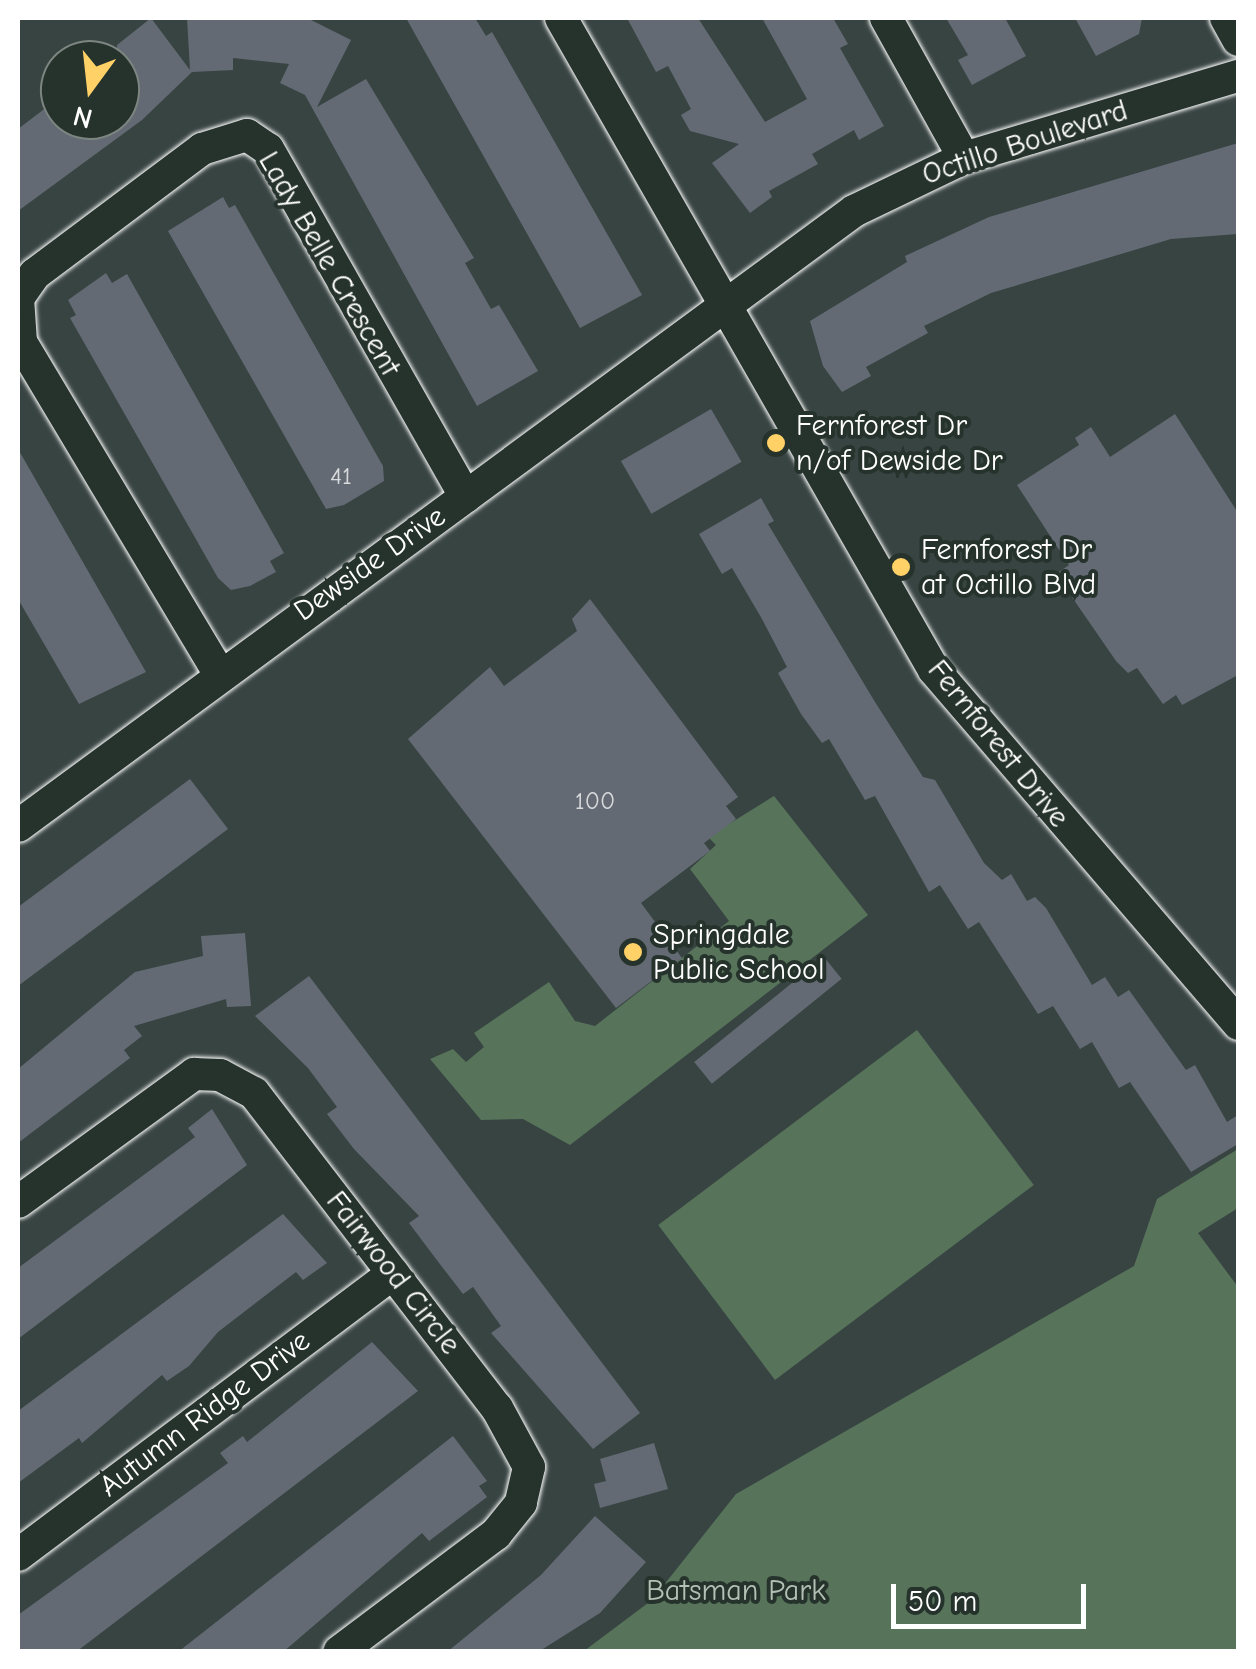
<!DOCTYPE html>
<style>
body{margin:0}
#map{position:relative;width:1256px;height:1669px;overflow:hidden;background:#384442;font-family:"Comic Neue",sans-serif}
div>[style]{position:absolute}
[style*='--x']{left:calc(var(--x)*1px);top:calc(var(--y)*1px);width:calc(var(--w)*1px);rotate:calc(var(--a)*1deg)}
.green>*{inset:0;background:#57745b;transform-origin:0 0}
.building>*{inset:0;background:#636a74;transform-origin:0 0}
.roads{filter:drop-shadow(0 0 2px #fff) drop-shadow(0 0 2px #fff)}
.minor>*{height:32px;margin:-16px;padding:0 16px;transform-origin:16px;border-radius:16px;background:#26332d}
.dots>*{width:28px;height:28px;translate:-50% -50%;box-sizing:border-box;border:5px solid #26332d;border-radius:50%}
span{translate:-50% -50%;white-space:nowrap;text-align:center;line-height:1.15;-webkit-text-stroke:8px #26332d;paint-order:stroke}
.number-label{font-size:25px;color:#d8dadc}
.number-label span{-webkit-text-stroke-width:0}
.street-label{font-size:30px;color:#fff}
.poi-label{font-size:30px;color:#fff}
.left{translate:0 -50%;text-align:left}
.park-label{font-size:30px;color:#b3c0b5}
.frame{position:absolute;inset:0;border:20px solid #fff;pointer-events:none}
.north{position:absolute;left:40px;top:40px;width:100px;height:100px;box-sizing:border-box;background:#26332d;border:2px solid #7d8581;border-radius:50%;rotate:195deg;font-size:28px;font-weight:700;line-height:40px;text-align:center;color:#fff}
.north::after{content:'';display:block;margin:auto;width:35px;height:45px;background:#ffd166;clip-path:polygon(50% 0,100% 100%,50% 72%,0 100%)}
.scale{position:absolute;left:891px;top:1584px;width:195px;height:45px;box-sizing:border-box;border:5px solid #fff;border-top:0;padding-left:12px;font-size:30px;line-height:35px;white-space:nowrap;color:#fff;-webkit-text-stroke:8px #26332d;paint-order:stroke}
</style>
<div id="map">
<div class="green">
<div style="clip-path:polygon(774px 796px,868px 915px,570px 1145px,523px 1119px,481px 1120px,430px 1059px,453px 1049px,466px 1062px,484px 1047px,474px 1033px,549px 982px,575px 1021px,595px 1026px,729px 921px,690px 869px,716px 845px,708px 837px)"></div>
<div style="left:917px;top:1030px;width:194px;height:324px;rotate:53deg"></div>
<div style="clip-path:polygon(1238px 1149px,1238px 1208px,1198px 1233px,1238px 1287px,1238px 1651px,584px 1651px,652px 1600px,736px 1494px,1134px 1266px,1157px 1199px)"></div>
</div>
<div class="building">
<div style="clip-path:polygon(151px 18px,190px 70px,187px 18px,307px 18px,351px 40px,317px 107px,366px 79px,474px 258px,465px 263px,491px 309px,499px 305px,538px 371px,477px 406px,305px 95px,280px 83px,289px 64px,233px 58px,233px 70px,192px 72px,142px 120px,18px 211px,18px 129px,60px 97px,60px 120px,120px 120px,117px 45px)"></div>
<div style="clip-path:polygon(406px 18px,475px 18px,486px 36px,492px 32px,642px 295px,580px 328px)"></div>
<div style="clip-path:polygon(627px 18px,698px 18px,765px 122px,807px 99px,762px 18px,833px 18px,848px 44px,840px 48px,884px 126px,859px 140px,854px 130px,812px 154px,818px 164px,769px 191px,772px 197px,750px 213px,712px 163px,739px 144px,690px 131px,681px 115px,691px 109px,668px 66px,656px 72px)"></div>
<div style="clip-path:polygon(946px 18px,1005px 18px,1026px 56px,972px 85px,958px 60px,968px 55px)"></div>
<div style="clip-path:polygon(1075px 18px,1142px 18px,1139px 34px,1096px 56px)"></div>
<div style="clip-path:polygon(1238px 143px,1238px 234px,1171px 239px,991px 293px,924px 326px,928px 333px,866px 367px,871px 376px,842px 392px,823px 366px,810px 321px,907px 262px,905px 256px,989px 217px)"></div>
<div style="clip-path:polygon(223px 197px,229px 208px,235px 205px,383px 466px,384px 481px,344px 505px,326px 509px,168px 231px)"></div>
<div style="clip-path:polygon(106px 273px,112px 283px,127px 274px,284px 553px,270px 561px,276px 572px,250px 586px,231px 590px,218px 578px,70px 318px,76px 315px,68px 300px)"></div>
<div style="left:711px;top:409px;width:61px;height:104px;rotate:60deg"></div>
<div style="clip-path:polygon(1175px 414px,1238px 513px,1238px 675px,1182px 705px,1176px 695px,1163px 704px,1137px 668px,1128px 673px,1116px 661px,1056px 574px,1069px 565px,1017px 485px,1079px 445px,1075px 438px,1091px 427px,1110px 457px)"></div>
<div style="clip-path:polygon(18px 449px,146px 672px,79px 704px,18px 599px)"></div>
<div style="clip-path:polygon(761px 498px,774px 521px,768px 524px,875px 702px,923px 777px,935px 780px,984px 863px,1002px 880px,1011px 874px,1027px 901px,1035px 897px,1046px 908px,1092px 985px,1105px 977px,1118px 997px,1129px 990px,1186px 1070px,1195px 1065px,1227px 1122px,1238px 1115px,1238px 1144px,1191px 1172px,1130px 1082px,1119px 1088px,1092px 1042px,1080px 1049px,1053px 1006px,1038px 1014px,979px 922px,968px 929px,940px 885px,929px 892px,875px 796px,865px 800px,829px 739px,822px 743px,801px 714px,778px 673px,787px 667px,762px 619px,732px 568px,722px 574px,699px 534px)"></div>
<div style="clip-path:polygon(590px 599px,738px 797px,726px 806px,736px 819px,704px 843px,710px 851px,641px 903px,682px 958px,616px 1008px,408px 739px,490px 667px,504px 686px,577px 631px,572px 619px)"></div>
<div style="clip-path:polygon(190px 779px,228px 829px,18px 986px,18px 907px)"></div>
<div style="clip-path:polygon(245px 933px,251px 1006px,227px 1007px,226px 999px,134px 1026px,142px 1036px,124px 1050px,130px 1058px,18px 1143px,18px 1069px,135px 972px,203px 956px,201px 936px)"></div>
<div style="left:824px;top:957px;width:28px;height:167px;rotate:51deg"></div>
<div style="clip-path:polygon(309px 976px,640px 1413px,593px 1449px,491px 1333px,501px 1326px,473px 1287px,463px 1294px,436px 1259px,409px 1223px,419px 1216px,354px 1149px,327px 1114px,337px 1107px,308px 1068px,255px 1016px)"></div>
<div style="clip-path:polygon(212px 1109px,247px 1165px,18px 1339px,18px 1268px,195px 1137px,188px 1128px)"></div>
<div style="clip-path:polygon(283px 1214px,327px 1263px,303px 1280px,296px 1272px,218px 1332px,189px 1366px,167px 1381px,162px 1375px,82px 1443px,79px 1438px,18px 1483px,18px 1411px)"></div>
<div style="clip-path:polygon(372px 1342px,418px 1391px,76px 1652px,18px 1652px,18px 1615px,228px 1463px,220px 1453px,243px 1436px,247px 1442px)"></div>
<div style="clip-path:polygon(453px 1436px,487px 1481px,479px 1486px,487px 1497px,429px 1541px,422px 1533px,283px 1652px,178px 1652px)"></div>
<div style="clip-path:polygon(654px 1443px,668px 1489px,600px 1508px,594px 1484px,606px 1481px,600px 1459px)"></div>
<div style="clip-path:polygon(595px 1516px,646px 1562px,600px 1613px,538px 1652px,447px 1652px,541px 1575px)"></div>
</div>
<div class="roads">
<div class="minor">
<div style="--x:561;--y:18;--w:751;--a:60.23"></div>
<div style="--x:934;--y:670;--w:467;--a:49.3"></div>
<div style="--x:886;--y:18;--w:160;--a:60.9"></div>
<div style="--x:1226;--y:18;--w:25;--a:61"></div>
<div style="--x:219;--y:673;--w:386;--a:-120.9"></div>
<div style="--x:21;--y:342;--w:44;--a:-93.9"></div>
<div style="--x:18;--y:298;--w:29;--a:-55"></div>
<div style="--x:35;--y:274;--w:209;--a:-36.8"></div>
<div style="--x:202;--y:149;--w:47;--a:-17.3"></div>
<div style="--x:247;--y:135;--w:25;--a:34"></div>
<div style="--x:268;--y:149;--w:400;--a:60.4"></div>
<div style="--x:18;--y:826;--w:1038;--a:-36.34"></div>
<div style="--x:854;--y:211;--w:122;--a:-25.7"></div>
<div style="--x:964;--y:158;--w:286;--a:-16.7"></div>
<div style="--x:18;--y:1202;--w:218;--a:-36"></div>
<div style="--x:194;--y:1074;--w:26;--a:2"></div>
<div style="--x:220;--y:1075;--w:38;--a:28"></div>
<div style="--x:254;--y:1093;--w:398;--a:52.4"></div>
<div style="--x:497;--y:1408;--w:67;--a:61.5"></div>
<div style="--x:529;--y:1467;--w:37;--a:103"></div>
<div style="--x:521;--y:1503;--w:40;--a:129"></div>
<div style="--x:496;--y:1534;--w:196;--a:143.1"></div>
<div style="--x:18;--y:1555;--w:469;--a:-36.9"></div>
</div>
</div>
<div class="dots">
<div style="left:776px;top:443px;background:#ffd166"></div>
<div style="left:901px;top:567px;background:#ffd166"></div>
<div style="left:633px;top:952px;background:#ffd166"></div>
</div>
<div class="number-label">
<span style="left:341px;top:476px">41</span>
<span style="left:595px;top:801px">100</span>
</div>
<div class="street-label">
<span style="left:1025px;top:143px;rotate:-18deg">Octillo Boulevard</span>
<span style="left:329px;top:264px;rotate:60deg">Lady Belle Crescent</span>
<span style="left:370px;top:564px;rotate:-35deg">Dewside Drive</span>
<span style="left:998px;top:744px;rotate:51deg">Fernforest Drive</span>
<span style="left:393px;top:1273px;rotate:52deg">Fairwood Circle</span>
<span style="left:205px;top:1414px;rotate:-37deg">Autumn Ridge Drive</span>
</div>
<div class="poi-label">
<span class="left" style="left:796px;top:443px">Fernforest Dr<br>n/of Dewside Dr</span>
<span class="left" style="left:921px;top:567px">Fernforest Dr<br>at Octillo Blvd</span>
<span class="left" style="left:653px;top:952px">Springdale<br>Public School</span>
</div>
<div class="park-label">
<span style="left:736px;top:1591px">Batsman Park</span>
</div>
<div class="frame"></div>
<div class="north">N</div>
<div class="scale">50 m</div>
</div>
